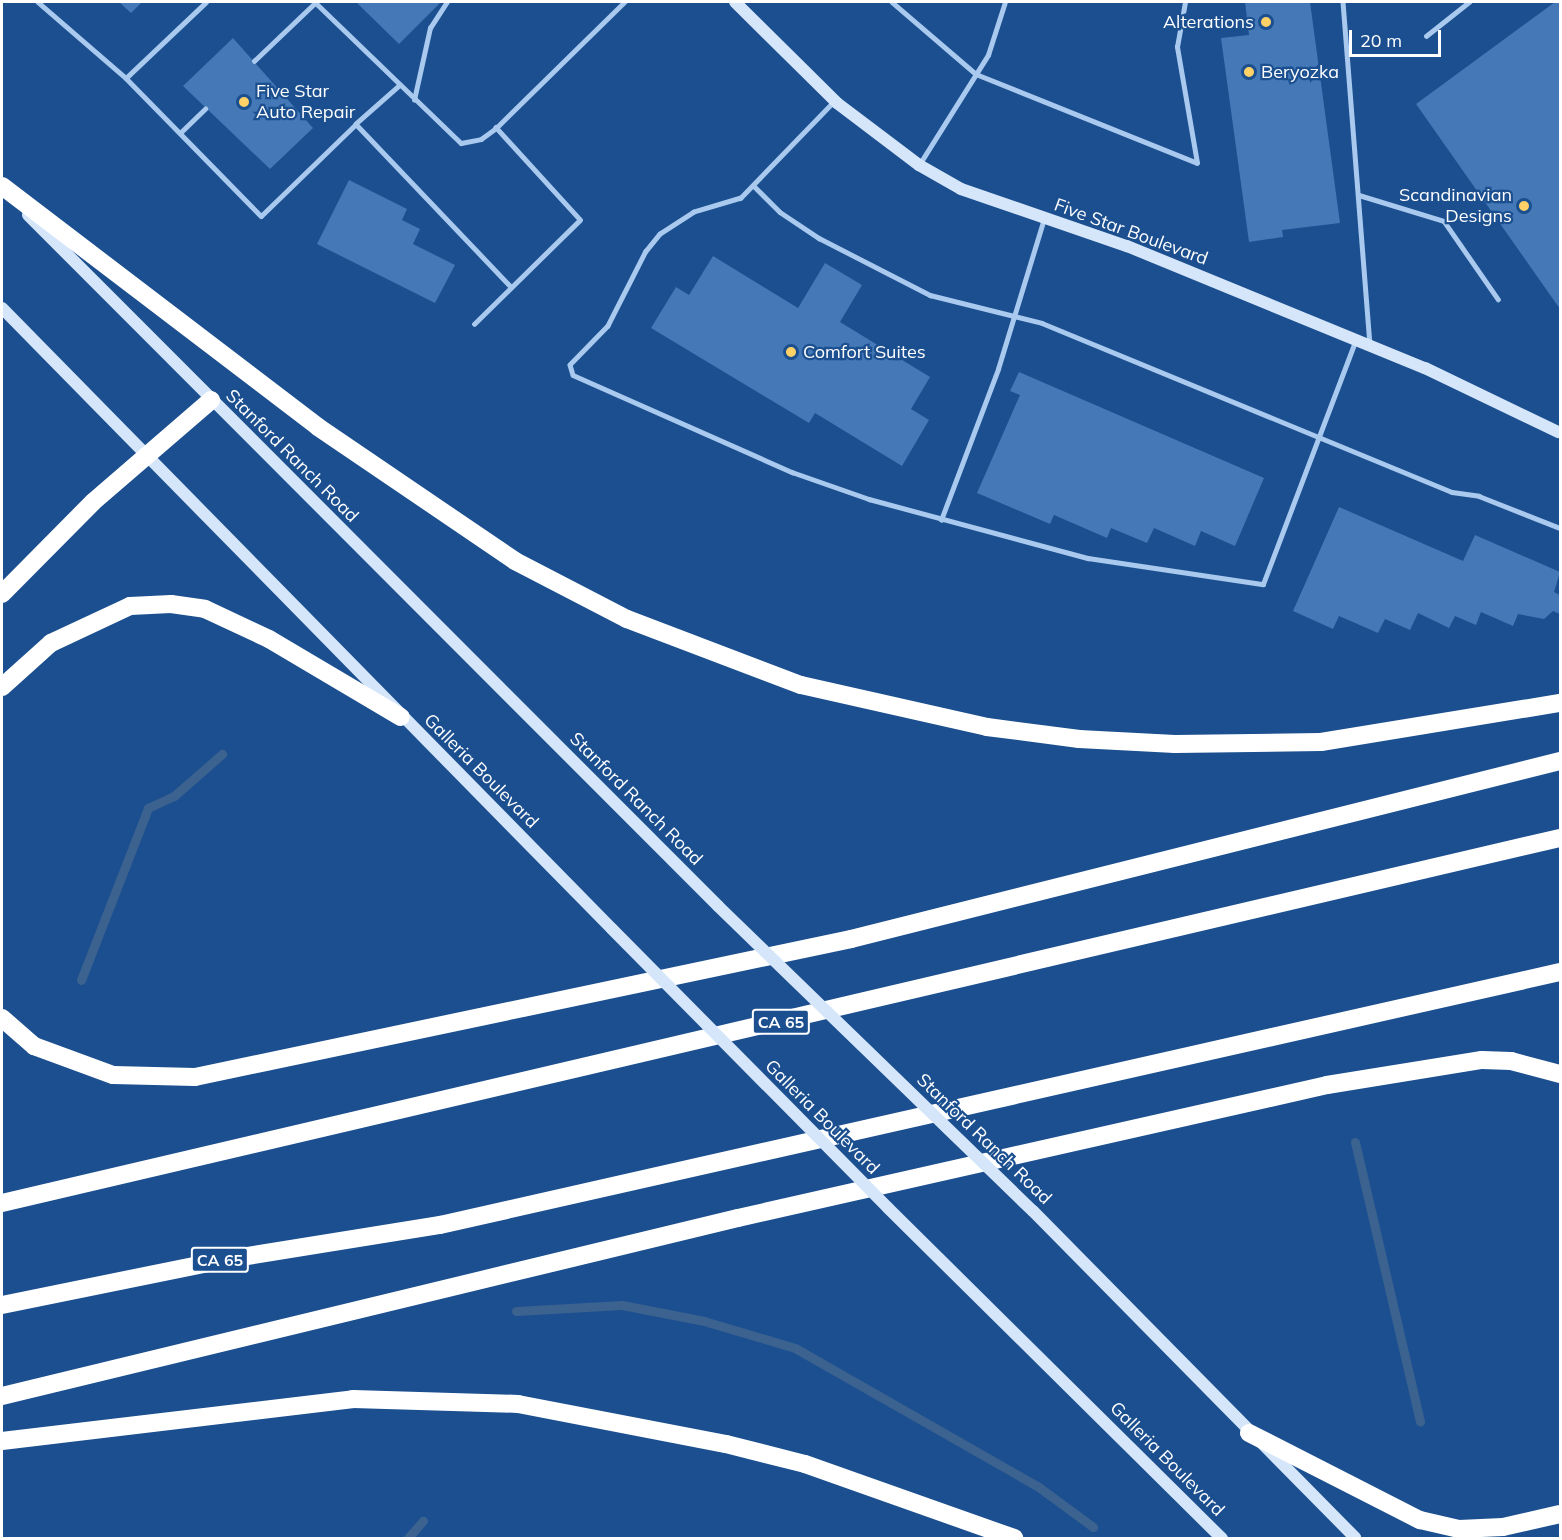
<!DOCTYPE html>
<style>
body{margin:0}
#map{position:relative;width:1562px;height:1540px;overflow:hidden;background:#1b4f8f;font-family:Mulish,sans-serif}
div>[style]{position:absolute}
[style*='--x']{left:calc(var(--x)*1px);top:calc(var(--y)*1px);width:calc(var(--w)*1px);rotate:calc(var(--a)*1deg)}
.stream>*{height:9px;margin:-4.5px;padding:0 4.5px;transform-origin:4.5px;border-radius:4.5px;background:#3c6290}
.building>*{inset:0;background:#4478b7}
.lane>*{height:4.5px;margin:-2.25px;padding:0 2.25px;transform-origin:2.25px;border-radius:2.25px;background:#a9c9ee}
.secondary>*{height:12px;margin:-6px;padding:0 6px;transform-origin:6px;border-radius:6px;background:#d6e6fa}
.highway>*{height:18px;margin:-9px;padding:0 9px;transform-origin:9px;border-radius:9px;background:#fff}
.secondary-bridge>*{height:12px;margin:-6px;padding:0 6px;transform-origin:6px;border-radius:6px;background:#d6e6fa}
.dots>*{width:16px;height:16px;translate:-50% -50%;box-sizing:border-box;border:3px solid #1b4f8f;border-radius:50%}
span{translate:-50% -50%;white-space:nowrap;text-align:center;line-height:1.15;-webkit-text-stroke:4.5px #1b4f8f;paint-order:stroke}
.shield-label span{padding:2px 4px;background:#1b4f8f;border:2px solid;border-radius:4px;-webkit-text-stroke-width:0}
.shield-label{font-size:16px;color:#fff;font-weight:700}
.poi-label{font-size:18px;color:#fff}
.right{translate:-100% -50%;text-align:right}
.left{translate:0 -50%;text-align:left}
.street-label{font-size:18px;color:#fff}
.frame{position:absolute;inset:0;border:3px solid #fff;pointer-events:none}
.scale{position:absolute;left:1349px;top:30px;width:92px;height:27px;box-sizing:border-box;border:3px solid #fff;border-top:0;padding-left:8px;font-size:18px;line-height:21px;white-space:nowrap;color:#fff;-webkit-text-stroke:4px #1b4f8f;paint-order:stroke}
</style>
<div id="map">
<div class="stream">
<div style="--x:81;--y:980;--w:185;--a:-68.7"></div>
<div style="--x:148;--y:808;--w:29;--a:-25"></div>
<div style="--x:174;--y:796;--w:64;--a:-41.2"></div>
<div style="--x:1355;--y:1142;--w:287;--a:76.9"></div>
<div style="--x:516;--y:1311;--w:106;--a:-3.2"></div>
<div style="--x:622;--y:1305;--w:84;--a:11"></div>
<div style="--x:704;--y:1321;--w:95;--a:16.5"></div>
<div style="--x:795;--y:1348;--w:282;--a:29.7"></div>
<div style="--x:1040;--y:1488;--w:66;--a:36.3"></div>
<div style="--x:408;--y:1538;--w:23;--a:-49"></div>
</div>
<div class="building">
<div style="clip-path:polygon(119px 2px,142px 2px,131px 13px)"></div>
<div style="clip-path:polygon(356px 2px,441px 2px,399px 44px)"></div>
<div style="clip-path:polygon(1245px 2px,1310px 2px,1340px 223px,1282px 230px,1283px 237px,1249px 242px,1221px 38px,1249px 35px)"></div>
<div style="clip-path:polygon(1555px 2px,1560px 2px,1560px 309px,1416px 104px)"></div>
<div style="clip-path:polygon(233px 38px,313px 128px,270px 169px,183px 86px)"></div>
<div style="clip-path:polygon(349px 180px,407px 209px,402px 220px,420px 229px,413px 244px,455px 265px,435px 303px,317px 244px)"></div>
<div style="clip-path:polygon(713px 256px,798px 308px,825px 263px,862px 285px,840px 322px,930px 377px,911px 409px,929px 420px,902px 466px,815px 413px,809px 423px,651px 328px,676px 287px,689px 295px)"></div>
<div style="clip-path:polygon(1019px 372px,1264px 478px,1235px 546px,1201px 531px,1195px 546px,1154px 528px,1147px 543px,1111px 528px,1107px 538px,1054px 515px,1050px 524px,977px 493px,1020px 395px,1010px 391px)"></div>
<div style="clip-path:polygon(1339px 507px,1463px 561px,1475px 535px,1560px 572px,1554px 592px,1560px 595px,1560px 614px,1553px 611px,1544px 619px,1518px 614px,1513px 626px,1481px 612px,1476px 625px,1455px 616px,1449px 628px,1418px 613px,1410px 630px,1385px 619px,1378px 633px,1339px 616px,1333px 629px,1293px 611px)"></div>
</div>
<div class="lane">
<div style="--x:38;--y:2;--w:116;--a:40.8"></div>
<div style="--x:126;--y:78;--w:110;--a:-43.5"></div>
<div style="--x:315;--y:2;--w:203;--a:44"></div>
<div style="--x:461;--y:143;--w:20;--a:-11"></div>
<div style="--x:481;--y:139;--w:19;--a:-36"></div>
<div style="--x:496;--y:128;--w:180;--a:-44.5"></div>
<div style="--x:892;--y:2;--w:111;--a:40.6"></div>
<div style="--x:976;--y:74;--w:238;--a:21.9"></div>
<div style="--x:1197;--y:163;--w:118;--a:-99.8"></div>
<div style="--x:1177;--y:47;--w:46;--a:-79.9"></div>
<div style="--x:1343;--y:2;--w:342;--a:85.5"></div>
<div style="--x:1426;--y:36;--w:55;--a:-38.3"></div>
<div style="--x:254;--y:61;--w:86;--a:-43.6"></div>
<div style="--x:126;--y:78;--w:193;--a:45.6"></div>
<div style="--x:261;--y:216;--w:132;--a:-44.1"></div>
<div style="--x:399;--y:86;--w:57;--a:138.5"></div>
<div style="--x:356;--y:124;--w:225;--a:46.4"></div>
<div style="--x:414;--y:100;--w:74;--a:-77.5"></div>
<div style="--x:430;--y:28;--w:31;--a:-57"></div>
<div style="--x:834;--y:102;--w:134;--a:134.1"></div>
<div style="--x:741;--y:198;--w:49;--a:163.4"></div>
<div style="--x:694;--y:212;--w:40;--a:147.1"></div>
<div style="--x:660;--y:234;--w:22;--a:129"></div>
<div style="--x:646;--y:251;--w:84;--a:116.9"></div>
<div style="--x:608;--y:326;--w:54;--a:134.3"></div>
<div style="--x:570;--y:365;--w:10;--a:73"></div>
<div style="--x:573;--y:375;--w:240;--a:23.9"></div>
<div style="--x:792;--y:472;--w:82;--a:19.3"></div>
<div style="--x:869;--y:499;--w:227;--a:15.1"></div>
<div style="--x:1088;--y:558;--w:177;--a:8.5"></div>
<div style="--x:1263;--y:584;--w:259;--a:-69.2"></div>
<div style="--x:180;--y:133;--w:35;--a:-44"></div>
<div style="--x:919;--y:165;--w:130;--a:-57.9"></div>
<div style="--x:988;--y:55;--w:56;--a:-72.2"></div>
<div style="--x:755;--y:187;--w:35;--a:45"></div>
<div style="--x:780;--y:212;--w:47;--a:33.7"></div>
<div style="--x:819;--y:238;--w:125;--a:27.2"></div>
<div style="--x:930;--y:295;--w:115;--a:14"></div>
<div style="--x:1042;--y:323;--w:443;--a:22.4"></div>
<div style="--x:1452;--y:492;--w:27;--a:8"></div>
<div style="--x:1479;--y:496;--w:87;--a:21.6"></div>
<div style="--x:1359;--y:195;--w:89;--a:17"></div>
<div style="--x:1444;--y:221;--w:95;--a:55.3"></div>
<div style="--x:474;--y:324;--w:148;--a:-44.5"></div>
<div style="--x:580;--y:220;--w:125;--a:-132.4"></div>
<div style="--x:941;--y:520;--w:161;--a:-69.3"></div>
<div style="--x:998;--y:369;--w:157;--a:-73"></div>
</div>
<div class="secondary">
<div style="--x:735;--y:2;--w:144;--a:44.7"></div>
<div style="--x:837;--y:103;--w:103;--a:37.1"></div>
<div style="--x:919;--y:165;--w:48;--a:29.7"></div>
<div style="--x:961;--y:189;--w:176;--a:19"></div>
<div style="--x:1127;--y:246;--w:322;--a:22.3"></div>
<div style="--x:1425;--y:368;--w:148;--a:25.7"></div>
<div style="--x:28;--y:215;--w:977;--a:45.04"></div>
<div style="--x:2;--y:308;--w:870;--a:45.51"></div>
<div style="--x:888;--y:1208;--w:470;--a:44.7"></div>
<div style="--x:1033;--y:1211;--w:459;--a:45.4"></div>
</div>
<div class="highway">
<div style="--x:2;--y:186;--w:397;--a:37.3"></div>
<div style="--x:318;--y:427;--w:238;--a:34.2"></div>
<div style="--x:515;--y:561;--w:126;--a:27.4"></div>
<div style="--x:627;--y:619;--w:186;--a:20.8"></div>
<div style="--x:801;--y:685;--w:191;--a:12.7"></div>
<div style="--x:987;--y:727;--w:93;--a:7.4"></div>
<div style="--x:1079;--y:739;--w:96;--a:3"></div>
<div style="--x:1175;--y:744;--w:146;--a:-0.8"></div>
<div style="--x:1321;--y:742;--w:242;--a:-9.3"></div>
<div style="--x:2;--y:594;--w:129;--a:-45.3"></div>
<div style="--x:93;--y:502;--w:156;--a:-40.8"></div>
<div style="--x:2;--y:687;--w:66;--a:-41.9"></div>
<div style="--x:51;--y:643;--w:87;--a:-25.1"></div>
<div style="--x:130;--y:606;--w:41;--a:-2.8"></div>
<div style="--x:171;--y:604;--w:34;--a:8"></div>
<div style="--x:205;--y:609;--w:71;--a:25.1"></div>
<div style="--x:269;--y:639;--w:153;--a:30.6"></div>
<div style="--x:2;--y:1018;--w:43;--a:41.2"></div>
<div style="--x:34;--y:1046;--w:84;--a:20.2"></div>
<div style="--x:113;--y:1075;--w:82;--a:1.4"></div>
<div style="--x:195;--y:1077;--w:670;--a:-11.88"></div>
<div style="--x:851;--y:939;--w:731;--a:-14.09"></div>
<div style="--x:2;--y:1203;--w:1600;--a:-13.19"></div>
<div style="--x:2;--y:1305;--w:232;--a:-11.5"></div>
<div style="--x:229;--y:1259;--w:214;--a:-9.2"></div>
<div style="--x:440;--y:1225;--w:1148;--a:-12.73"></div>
<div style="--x:2;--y:1396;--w:757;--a:-13.6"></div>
<div style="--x:738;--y:1218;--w:604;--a:-12.72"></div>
<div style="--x:1327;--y:1085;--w:157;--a:-9.2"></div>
<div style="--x:1482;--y:1060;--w:29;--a:2"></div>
<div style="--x:1511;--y:1061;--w:51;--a:14.9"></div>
<div style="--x:1249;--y:1433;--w:192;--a:27"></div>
<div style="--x:1420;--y:1520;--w:40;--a:13"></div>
<div style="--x:1459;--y:1529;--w:44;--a:-2.6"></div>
<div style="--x:1503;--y:1527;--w:58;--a:-12.8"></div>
<div style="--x:2;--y:1441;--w:354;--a:-6.8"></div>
<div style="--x:353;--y:1399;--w:165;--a:1.7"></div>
<div style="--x:518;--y:1404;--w:212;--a:10.9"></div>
<div style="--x:726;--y:1444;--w:81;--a:14.2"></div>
<div style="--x:805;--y:1464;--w:222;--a:19.5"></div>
</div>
<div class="secondary-bridge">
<div style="--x:718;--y:906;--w:438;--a:44.1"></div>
<div style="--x:612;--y:929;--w:392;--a:45.3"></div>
</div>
<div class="dots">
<div style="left:1266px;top:22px;background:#ffd166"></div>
<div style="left:1249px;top:72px;background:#ffd166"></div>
<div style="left:244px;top:102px;background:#ffd166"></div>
<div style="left:1524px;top:206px;background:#ffd166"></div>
<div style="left:791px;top:352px;background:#ffd166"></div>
</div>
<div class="shield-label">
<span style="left:781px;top:1022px">CA 65</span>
<span style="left:220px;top:1260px">CA 65</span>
</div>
<div class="poi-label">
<span class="right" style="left:1254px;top:22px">Alterations</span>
<span class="left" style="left:1261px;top:72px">Beryozka</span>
<span class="left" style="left:256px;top:102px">Five Star<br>Auto Repair</span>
<span class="right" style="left:1512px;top:206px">Scandinavian<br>Designs</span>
<span class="left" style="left:803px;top:352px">Comfort Suites</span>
</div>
<div class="street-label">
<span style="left:1131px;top:232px;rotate:20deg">Five Star Boulevard</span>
<span style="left:292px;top:456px;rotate:45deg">Stanford Ranch Road</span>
<span style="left:481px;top:771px;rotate:45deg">Galleria Boulevard</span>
<span style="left:636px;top:799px;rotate:45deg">Stanford Ranch Road</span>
<span style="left:822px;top:1117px;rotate:45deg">Galleria Boulevard</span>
<span style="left:984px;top:1139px;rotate:44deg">Stanford Ranch Road</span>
<span style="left:1167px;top:1459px;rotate:45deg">Galleria Boulevard</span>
</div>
<div class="frame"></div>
<div class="scale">20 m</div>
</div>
